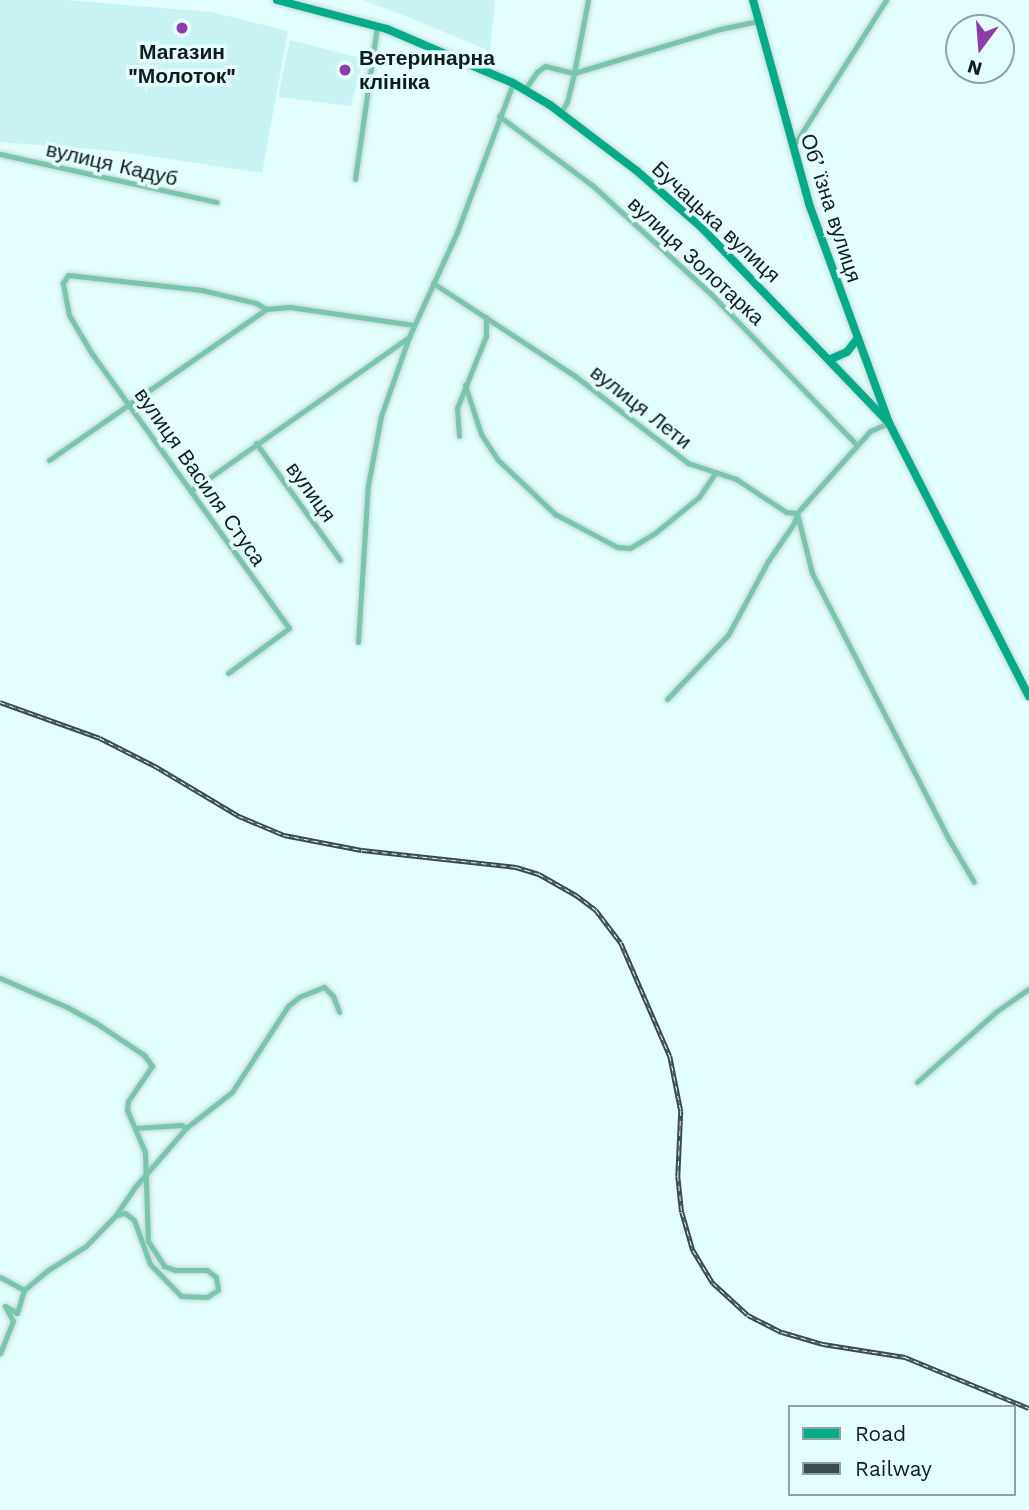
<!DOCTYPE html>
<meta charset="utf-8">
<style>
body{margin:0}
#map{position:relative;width:1029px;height:1510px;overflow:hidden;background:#e2fefd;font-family:"Work Sans",sans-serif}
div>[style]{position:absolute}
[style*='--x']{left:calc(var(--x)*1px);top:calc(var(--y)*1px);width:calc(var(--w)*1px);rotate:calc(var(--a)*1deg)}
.built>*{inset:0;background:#c8f4f4}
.roads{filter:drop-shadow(0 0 2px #c1dad9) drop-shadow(0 0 2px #c1dad9)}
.street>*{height:5px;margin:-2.5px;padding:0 2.5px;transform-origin:2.5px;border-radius:2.5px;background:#79c6ad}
.secondary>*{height:8px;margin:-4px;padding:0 4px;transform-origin:4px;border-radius:4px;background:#04ab89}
.rail>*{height:4.5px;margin-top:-2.25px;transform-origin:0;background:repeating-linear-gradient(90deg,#e2fefd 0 5px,#3b4b4b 0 10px);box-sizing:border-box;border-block:2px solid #3b4b4b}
.dots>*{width:19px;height:19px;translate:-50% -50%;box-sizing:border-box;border:4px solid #e2fefd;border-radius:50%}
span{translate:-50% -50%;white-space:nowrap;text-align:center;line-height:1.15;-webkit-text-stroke:7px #e2fefd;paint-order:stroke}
.poi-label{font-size:21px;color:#111d1d;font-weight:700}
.left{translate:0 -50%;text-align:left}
.street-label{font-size:21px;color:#111d1d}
.legend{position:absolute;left:788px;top:1405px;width:228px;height:91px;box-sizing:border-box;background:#e2fefd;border:2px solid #8ea4a3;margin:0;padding:9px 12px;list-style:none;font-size:21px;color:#111d1d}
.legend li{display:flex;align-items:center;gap:14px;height:35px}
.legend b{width:35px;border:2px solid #8ea4a3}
.north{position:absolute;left:945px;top:14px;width:70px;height:70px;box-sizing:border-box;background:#e2fefd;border:2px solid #8ea4a3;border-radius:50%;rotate:196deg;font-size:19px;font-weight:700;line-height:28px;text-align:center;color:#111d1d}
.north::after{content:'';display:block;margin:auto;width:24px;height:32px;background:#8c3cac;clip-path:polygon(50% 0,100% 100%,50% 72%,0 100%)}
</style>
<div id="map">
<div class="built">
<div style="clip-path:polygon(0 0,66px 0,212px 12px,288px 31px,262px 173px,116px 151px,0 142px)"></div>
<div style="clip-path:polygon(363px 0,495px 0,490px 51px,405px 16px)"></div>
<div style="clip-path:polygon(290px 40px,363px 59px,351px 106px,278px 97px)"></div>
</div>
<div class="roads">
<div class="street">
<div style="--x:525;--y:89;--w:21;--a:-55"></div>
<div style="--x:537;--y:72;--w:10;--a:-37"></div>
<div style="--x:545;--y:66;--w:30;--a:14"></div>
<div style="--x:574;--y:73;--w:74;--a:-79.1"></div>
<div style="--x:561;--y:112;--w:12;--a:-59"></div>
<div style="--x:567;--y:102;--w:30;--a:-76"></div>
<div style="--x:574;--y:73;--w:152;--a:-16.8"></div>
<div style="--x:720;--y:29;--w:40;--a:-12"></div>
<div style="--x:499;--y:116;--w:116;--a:36.6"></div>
<div style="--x:592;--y:185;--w:161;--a:42.5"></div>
<div style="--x:711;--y:294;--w:210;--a:46"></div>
<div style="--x:794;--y:145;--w:172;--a:-57.6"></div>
<div style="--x:0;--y:154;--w:222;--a:12.5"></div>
<div style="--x:355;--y:179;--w:155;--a:-81.8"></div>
<div style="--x:433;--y:283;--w:170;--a:33.2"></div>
<div style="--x:575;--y:376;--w:143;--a:37.6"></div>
<div style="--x:688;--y:463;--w:51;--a:18.4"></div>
<div style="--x:736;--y:479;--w:60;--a:33.4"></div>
<div style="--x:786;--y:512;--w:11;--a:5"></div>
<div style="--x:797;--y:513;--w:110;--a:-48.3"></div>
<div style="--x:870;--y:431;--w:21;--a:-23"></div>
<div style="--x:465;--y:385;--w:52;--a:71.9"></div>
<div style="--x:481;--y:434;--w:31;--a:57"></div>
<div style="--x:498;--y:460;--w:79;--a:43.5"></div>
<div style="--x:555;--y:514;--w:70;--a:28"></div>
<div style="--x:617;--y:547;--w:13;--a:4"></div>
<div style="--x:630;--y:548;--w:29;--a:-31"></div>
<div style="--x:655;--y:533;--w:57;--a:-39.3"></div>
<div style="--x:699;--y:497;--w:30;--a:-56"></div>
<div style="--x:459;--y:436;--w:28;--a:-94"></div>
<div style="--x:457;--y:408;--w:78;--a:-68.1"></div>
<div style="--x:486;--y:336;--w:19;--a:-90"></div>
<div style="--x:256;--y:443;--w:144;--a:54.3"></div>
<div style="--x:49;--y:460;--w:264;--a:-34.8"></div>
<div style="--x:266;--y:309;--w:24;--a:-5"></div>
<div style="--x:290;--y:307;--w:125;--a:8.3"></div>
<div style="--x:192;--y:490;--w:266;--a:-35.2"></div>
<div style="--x:358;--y:642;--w:157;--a:-86.4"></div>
<div style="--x:368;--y:485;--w:70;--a:-79.3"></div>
<div style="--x:381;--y:416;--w:84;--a:-70.5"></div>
<div style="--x:409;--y:337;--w:115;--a:-65.4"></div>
<div style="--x:457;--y:232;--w:159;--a:-69.4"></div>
<div style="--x:228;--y:673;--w:76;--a:-36.4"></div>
<div style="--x:289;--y:628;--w:337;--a:-125.7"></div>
<div style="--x:92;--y:354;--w:45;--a:-120.5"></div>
<div style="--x:69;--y:315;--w:33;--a:-101"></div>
<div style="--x:63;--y:283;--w:9;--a:-58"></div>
<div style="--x:68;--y:275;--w:135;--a:6.4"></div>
<div style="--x:202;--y:290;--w:56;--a:13.5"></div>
<div style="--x:256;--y:303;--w:12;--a:31"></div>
<div style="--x:667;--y:699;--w:88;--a:-46.4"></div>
<div style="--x:728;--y:635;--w:84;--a:-61.6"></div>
<div style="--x:768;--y:561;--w:46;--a:-55.6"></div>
<div style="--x:794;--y:523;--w:10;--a:-73"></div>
<div style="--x:797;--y:513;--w:62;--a:76"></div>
<div style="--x:812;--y:573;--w:304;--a:62.8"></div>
<div style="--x:951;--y:843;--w:45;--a:59.5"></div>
<div style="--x:0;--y:978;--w:73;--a:23.4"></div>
<div style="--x:67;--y:1007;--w:33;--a:29"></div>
<div style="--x:96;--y:1023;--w:58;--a:33.7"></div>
<div style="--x:144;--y:1055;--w:14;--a:54"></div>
<div style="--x:152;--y:1066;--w:42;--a:124.4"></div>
<div style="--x:128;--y:1101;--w:9;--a:96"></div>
<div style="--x:127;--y:1110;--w:46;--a:66.8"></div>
<div style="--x:145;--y:1152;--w:89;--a:88.1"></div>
<div style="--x:148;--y:1241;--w:30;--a:57"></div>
<div style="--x:164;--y:1266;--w:12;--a:20"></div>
<div style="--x:175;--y:1270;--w:32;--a:0"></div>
<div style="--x:207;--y:1270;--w:11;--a:38"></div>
<div style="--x:216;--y:1277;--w:13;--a:81"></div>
<div style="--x:218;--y:1290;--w:13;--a:148"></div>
<div style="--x:207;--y:1297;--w:26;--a:-178"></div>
<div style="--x:181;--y:1296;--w:45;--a:-134.1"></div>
<div style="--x:150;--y:1264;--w:47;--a:-110"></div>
<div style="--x:134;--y:1220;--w:11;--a:-142"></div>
<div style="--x:125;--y:1213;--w:9;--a:167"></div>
<div style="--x:116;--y:1215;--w:43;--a:134.1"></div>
<div style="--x:86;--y:1246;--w:45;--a:147.7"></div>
<div style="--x:48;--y:1270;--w:31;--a:140"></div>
<div style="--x:24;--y:1290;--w:24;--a:107"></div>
<div style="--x:17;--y:1313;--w:14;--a:-150"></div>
<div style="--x:5;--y:1306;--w:17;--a:62"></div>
<div style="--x:13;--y:1321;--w:35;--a:112"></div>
<div style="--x:917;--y:1082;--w:107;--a:-41.6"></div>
<div style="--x:997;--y:1011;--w:39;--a:-35"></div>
<div style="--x:186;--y:1128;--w:58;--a:-38"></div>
<div style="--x:232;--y:1092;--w:103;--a:-56.9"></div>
<div style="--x:288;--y:1006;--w:14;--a:-39"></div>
<div style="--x:299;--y:997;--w:27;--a:-22"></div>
<div style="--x:324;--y:987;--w:13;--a:45"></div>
<div style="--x:333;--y:996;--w:17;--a:69"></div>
<div style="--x:116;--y:1215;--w:32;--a:-56"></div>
<div style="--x:134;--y:1188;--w:79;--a:-49.1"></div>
<div style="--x:186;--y:1128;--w:6;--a:-149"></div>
<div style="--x:181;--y:1125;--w:46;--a:176.3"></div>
<div style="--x:0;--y:1277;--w:27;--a:28"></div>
</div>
<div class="secondary">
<div style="--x:277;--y:0;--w:114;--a:14.8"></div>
<div style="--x:387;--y:29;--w:137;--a:23.2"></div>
<div style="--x:513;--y:83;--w:43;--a:30.7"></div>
<div style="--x:550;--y:105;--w:109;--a:37.2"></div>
<div style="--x:637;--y:171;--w:85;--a:41.2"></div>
<div style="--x:701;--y:227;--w:272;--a:46.2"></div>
<div style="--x:753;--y:0;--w:212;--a:74.6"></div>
<div style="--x:809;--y:204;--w:233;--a:69.9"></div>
<div style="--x:889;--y:423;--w:307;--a:62.9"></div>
<div style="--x:831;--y:359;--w:17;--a:-24"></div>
<div style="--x:847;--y:352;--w:16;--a:-52"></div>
</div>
</div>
<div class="rail">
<div style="--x:0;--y:702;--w:106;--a:19.8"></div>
<div style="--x:100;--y:738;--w:62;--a:27"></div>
<div style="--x:155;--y:766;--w:98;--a:30.8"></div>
<div style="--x:239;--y:816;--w:49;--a:22.9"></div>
<div style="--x:284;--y:835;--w:79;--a:10.9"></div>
<div style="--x:362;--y:850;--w:155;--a:6.3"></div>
<div style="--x:516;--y:867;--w:24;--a:17"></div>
<div style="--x:539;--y:874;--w:43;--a:29.6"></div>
<div style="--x:576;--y:895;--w:25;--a:37"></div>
<div style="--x:596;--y:910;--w:41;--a:52.9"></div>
<div style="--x:621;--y:943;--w:123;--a:66.6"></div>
<div style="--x:670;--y:1056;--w:56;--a:78.7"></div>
<div style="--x:681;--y:1111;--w:65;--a:92.6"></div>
<div style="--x:678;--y:1176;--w:36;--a:84"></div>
<div style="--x:682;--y:1212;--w:40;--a:74"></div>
<div style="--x:693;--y:1250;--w:39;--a:59"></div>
<div style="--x:713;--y:1283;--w:47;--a:42.4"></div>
<div style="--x:748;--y:1315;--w:38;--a:27"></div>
<div style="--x:782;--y:1332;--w:43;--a:16.3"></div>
<div style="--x:823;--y:1344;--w:83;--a:9"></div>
<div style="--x:905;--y:1357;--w:134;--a:22.4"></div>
</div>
<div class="dots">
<div style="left:182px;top:28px;background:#8c3cac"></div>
<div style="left:345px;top:70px;background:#8c3cac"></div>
</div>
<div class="poi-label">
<span style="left:182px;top:64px">Магазин<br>"Молоток"</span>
<span class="left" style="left:359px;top:70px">Ветеринарна<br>клініка</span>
</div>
<div class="street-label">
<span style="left:112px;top:164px;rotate:13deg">вулиця Кадуб</span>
<span style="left:831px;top:208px;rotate:72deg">Обʼїзна вулиця</span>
<span style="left:716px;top:222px;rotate:43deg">Бучацька вулиця</span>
<span style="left:696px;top:261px;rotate:43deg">вулиця Золотарка</span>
<span style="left:641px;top:407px;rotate:38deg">вулиця Лети</span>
<span style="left:200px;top:477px;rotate:55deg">вулиця Василя Стуса</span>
<span style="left:311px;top:492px;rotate:54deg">вулиця</span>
</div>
<ul class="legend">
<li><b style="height:9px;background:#04ab89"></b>Road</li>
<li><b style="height:9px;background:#3b4b4b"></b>Railway</li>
</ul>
<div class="north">N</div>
</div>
